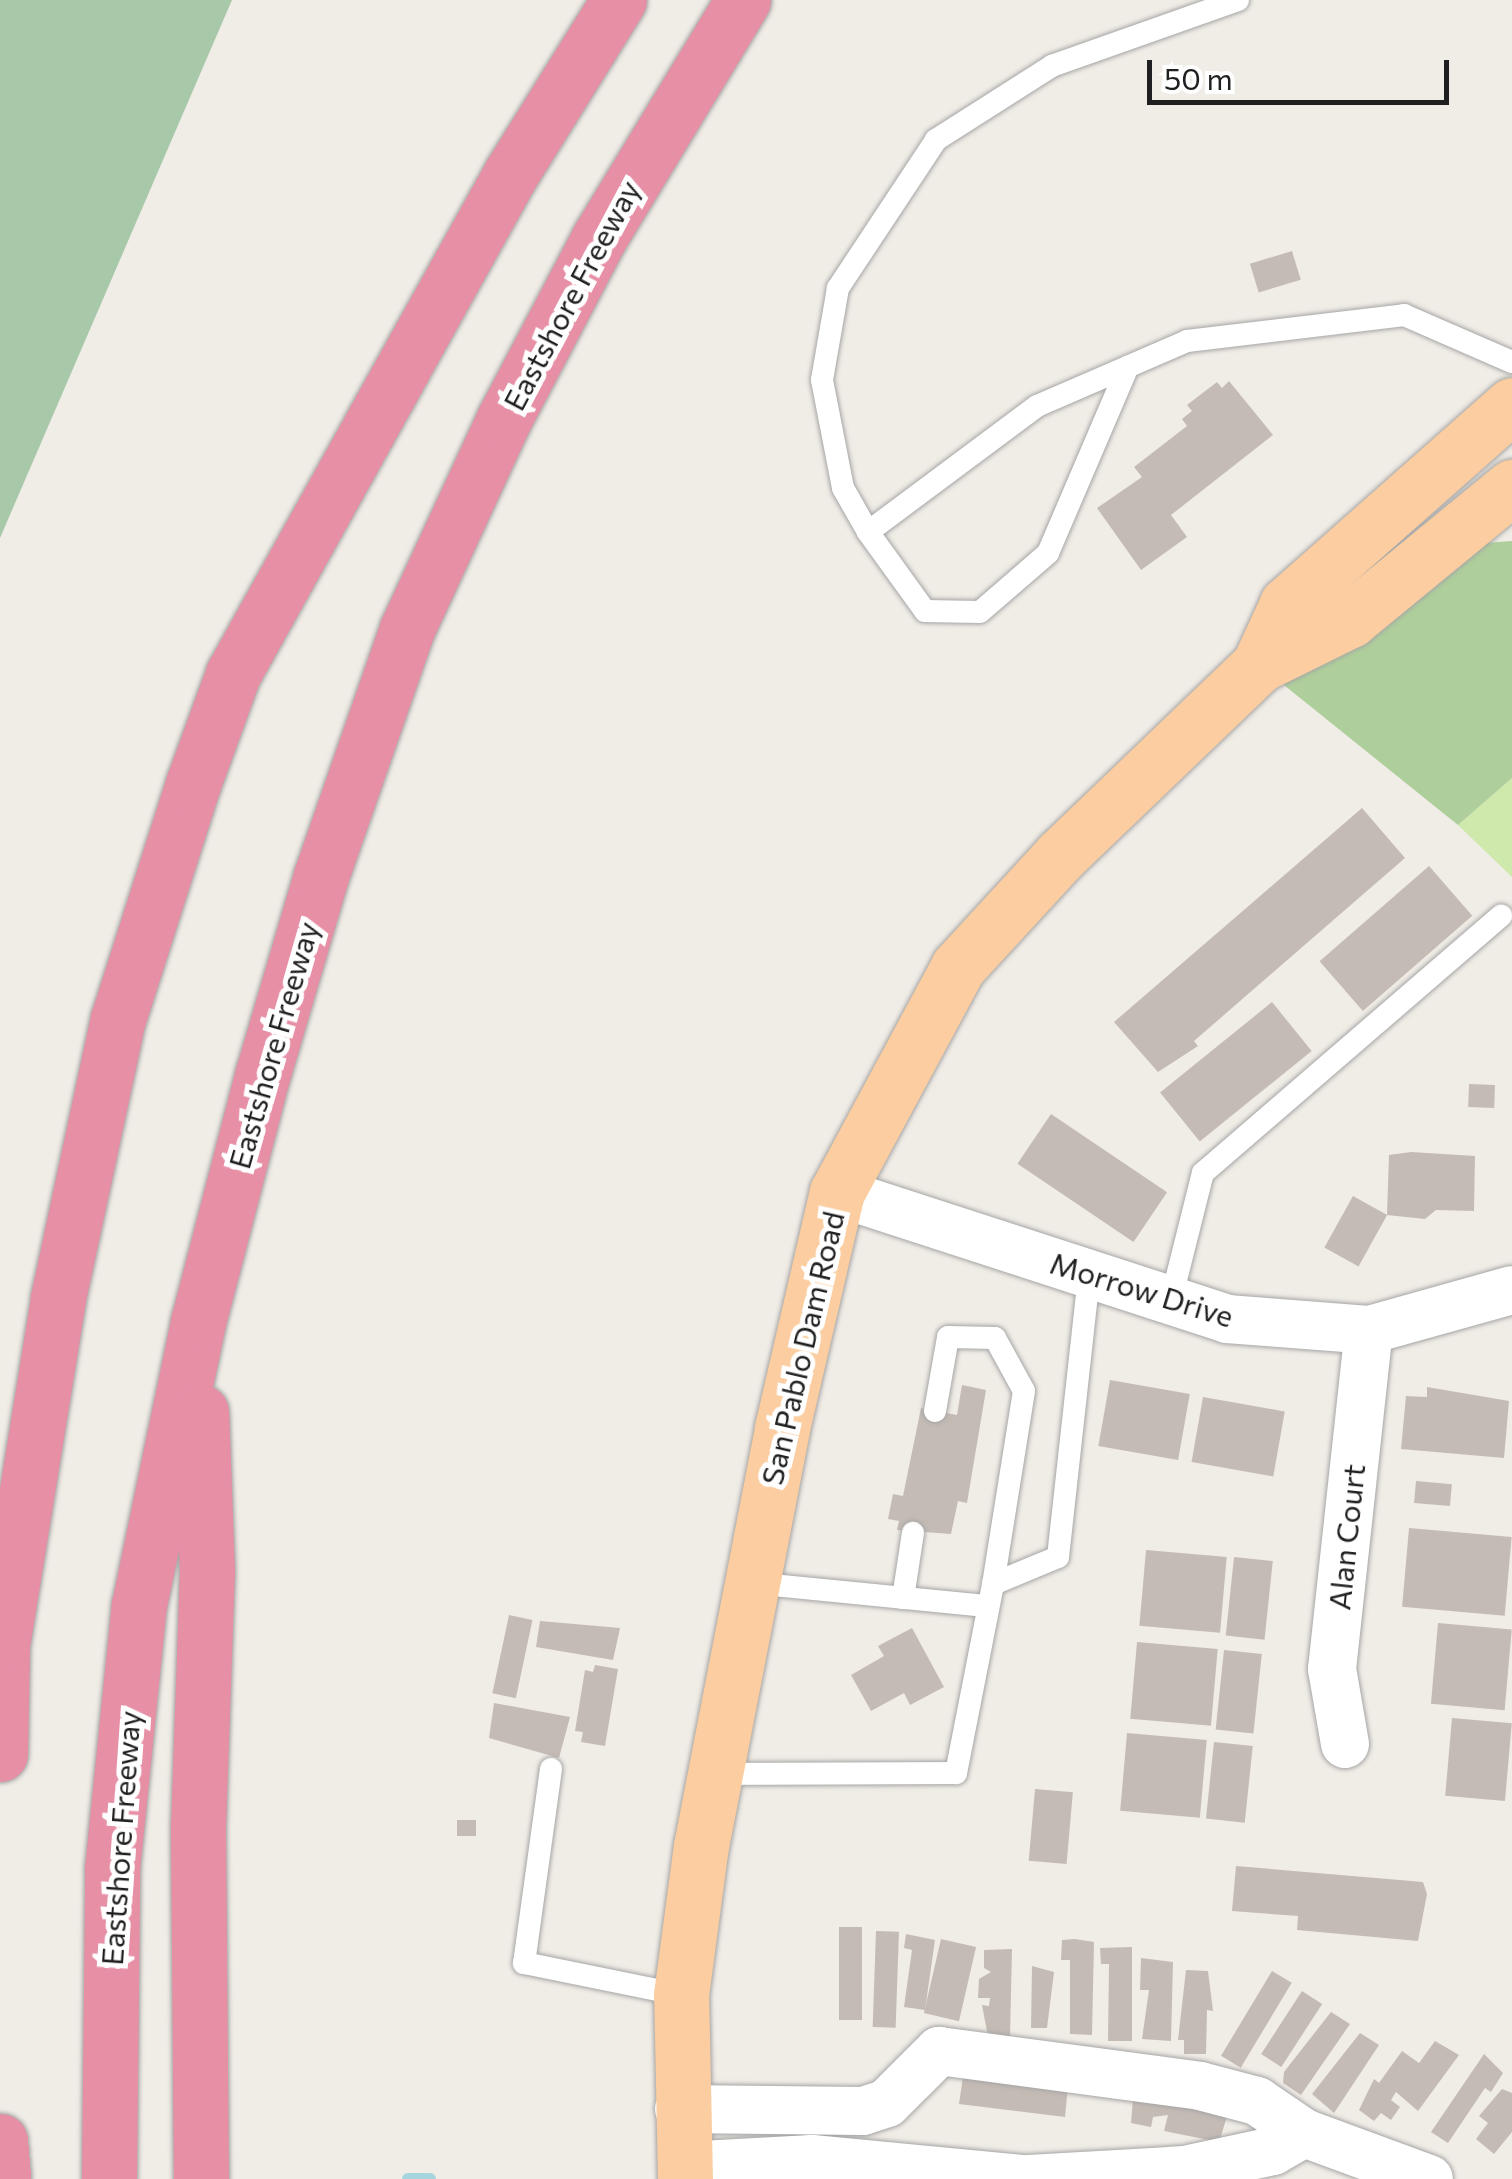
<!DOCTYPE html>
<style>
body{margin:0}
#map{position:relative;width:1512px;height:2179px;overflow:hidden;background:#f0ece6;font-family:Commissioner,sans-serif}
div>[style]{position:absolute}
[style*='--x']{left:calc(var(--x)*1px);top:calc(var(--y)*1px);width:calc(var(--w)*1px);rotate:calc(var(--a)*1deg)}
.grass>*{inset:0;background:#cfe9ac}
.forest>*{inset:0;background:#aecf9b}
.cemetery>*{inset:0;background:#a7c9aa}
.stream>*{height:12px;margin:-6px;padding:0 6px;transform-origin:6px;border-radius:6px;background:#a7d5dd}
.building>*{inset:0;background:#c5bbb5;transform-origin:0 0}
.roads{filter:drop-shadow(0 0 2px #a6a6a6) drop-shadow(0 0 2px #a6a6a6)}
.service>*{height:22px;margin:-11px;padding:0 11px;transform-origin:11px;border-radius:11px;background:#fff}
.minor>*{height:48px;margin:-24px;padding:0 24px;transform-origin:24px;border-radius:24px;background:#fff}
.primary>*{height:55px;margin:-27.5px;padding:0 27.5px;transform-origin:27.5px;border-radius:27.5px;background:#fbcda0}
.motorway>*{height:55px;margin:-27.5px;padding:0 27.5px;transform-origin:27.5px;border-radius:27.5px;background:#e68fa5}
span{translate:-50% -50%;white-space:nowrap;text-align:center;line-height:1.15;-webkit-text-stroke:10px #fff;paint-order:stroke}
.street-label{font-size:30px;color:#1f1f1f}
.scale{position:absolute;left:1147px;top:60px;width:302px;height:45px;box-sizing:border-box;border:5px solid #1f1f1f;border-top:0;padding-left:12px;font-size:30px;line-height:35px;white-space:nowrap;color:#1f1f1f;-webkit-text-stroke:8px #fff;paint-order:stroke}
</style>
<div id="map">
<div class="grass">
<div style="clip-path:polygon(1512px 778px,1512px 877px,1458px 825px)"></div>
</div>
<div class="forest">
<div style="clip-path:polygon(1512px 541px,1512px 778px,1458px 825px,1259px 665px,1444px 546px)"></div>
</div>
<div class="cemetery">
<div style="clip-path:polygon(0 0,232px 0,0 538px)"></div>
</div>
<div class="stream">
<div style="--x:408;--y:2179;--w:22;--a:0"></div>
</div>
<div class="building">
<div style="left:1292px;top:251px;width:30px;height:44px;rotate:73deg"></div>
<div style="clip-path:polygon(1229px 381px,1273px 435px,1171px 515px,1187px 537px,1141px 570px,1097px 508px,1142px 477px,1134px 467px,1187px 426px,1182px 419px,1192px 411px,1187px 405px,1217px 382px,1222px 388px)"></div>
<div style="clip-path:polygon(1362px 808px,1405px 858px,1194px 1041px,1198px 1046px,1158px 1072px,1114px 1022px)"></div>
<div style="left:1429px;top:866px;width:66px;height:145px;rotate:49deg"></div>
<div style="left:1272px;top:1002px;width:63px;height:144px;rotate:51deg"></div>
<div style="left:1469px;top:1084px;width:26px;height:23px;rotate:2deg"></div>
<div style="left:1051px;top:1114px;width:140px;height:60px;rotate:34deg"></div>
<div style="clip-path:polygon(1411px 1152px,1475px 1156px,1474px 1211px,1436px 1210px,1425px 1219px,1387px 1215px,1389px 1155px)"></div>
<div style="left:1353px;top:1196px;width:39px;height:59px;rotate:29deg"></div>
<div style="left:1110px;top:1380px;width:81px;height:67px;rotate:10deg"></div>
<div style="clip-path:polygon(962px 1385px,986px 1390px,967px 1503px,958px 1501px,951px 1534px,897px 1530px,899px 1521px,888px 1519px,893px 1494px,903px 1496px,921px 1408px,957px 1415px)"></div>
<div style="clip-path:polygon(1427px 1387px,1509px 1401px,1504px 1458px,1401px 1449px,1406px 1396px,1427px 1397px)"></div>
<div style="left:1203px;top:1397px;width:83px;height:66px;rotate:10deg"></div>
<div style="left:1416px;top:1481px;width:36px;height:22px;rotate:5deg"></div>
<div style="left:1409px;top:1528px;width:103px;height:79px;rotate:5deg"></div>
<div style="left:1146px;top:1550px;width:81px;height:76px;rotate:5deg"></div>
<div style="left:1234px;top:1557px;width:39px;height:79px;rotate:6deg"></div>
<div style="left:509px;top:1615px;width:24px;height:80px;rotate:12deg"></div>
<div style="clip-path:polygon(540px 1621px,620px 1628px,613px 1660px,536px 1647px)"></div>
<div style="left:1438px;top:1623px;width:74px;height:81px;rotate:5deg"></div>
<div style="clip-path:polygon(912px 1628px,944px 1687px,910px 1705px,904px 1693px,871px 1711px,851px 1675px,884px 1656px,878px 1646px)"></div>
<div style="left:1137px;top:1642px;width:81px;height:77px;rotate:5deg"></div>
<div style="left:1224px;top:1650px;width:38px;height:80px;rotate:6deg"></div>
<div style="clip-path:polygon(595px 1665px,618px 1669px,605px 1746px,581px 1742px,583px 1732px,575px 1731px,585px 1670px,593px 1672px)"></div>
<div style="clip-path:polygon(494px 1703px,570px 1717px,559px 1758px,489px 1738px)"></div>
<div style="left:1452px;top:1718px;width:60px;height:78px;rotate:5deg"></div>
<div style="left:1127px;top:1733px;width:80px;height:78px;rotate:5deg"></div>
<div style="left:1214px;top:1742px;width:39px;height:77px;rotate:6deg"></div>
<div style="left:1035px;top:1789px;width:38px;height:72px;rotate:5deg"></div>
<div style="left:457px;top:1820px;width:19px;height:16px"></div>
<div style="clip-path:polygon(1236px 1866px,1423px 1882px,1427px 1894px,1418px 1941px,1297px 1930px,1298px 1916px,1232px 1911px)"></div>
<div style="left:839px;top:1927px;width:23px;height:93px"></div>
<div style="left:876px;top:1931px;width:23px;height:96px;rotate:2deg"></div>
<div style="clip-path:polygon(906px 1934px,935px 1940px,925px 2010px,904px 2007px,912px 1950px,904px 1948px)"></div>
<div style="left:941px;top:1939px;width:36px;height:76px;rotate:13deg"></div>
<div style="clip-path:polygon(1075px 1939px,1094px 1942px,1092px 2035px,1070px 2034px,1070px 1960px,1061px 1960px,1062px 1940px)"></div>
<div style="clip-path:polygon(1132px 1947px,1132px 2041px,1108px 2041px,1109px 1964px,1101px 1964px,1100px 1948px)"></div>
<div style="clip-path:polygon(1012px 1949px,1010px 2038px,988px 2037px,982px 2005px,989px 2006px,990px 1998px,978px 1998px,979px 1979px,991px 1972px,984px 1968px,984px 1950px)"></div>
<div style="clip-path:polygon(1141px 1958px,1173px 1962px,1171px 2041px,1142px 2039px,1149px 1990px,1140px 1990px)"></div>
<div style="clip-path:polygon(1032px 1966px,1054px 1972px,1047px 2028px,1031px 2028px)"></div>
<div style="clip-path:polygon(1186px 1970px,1208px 1971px,1213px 2011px,1207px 2010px,1206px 2054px,1184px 2054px,1184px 2040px,1178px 2040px)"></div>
<div style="left:1272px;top:1971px;width:23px;height:99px;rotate:31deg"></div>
<div style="left:1302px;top:1991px;width:24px;height:75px;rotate:33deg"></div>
<div style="clip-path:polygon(1331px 2012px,1350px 2024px,1301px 2095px,1283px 2083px,1284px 2072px)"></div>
<div style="clip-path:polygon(1360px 2033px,1379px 2045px,1334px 2113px,1312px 2094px)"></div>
<div style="clip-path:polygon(1435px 2041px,1459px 2055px,1418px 2111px,1396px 2092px,1391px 2100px,1400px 2107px,1391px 2120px,1381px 2113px,1374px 2121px,1359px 2110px,1374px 2079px,1379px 2083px,1402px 2051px,1419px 2063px)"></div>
<div style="clip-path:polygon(1484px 2054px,1503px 2073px,1491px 2092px,1485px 2088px,1448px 2143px,1431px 2132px)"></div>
<div style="clip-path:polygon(1069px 2075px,1065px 2117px,959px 2104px,963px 2077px)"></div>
<div style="clip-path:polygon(1134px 2086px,1230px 2107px,1219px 2142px,1164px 2131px,1168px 2115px,1153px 2117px,1151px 2127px,1131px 2123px)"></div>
<div style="clip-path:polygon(1502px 2089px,1512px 2093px,1512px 2132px,1494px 2154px,1476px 2139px,1488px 2123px,1479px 2116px)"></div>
</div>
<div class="roads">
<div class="service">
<div style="--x:1238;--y:0;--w:197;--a:160.5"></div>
<div style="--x:1052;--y:66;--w:138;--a:147.5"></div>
<div style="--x:936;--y:140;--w:178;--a:123.5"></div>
<div style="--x:838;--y:288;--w:93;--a:99.9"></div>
<div style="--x:822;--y:380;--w:110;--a:79"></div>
<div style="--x:843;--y:488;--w:51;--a:60.4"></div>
<div style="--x:868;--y:532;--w:211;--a:-36.7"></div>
<div style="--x:1037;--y:406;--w:163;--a:-23.4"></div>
<div style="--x:1187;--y:341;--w:219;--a:-6.8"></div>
<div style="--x:1404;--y:315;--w:118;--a:23.5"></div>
<div style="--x:868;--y:532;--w:97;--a:54.2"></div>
<div style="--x:925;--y:611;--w:55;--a:1"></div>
<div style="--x:980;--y:612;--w:90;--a:-40.9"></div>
<div style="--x:1048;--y:553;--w:203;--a:-66.8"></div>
<div style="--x:1171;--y:1300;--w:131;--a:-75.9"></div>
<div style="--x:1203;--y:1173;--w:394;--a:-40.8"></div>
<div style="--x:935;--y:1411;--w:75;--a:-80"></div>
<div style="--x:948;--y:1337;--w:47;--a:1.2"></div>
<div style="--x:995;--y:1338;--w:60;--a:61.3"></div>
<div style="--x:1024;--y:1391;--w:195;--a:99.1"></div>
<div style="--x:752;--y:1583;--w:237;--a:5.6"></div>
<div style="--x:903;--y:1598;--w:66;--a:-81.3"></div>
<div style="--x:551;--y:1769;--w:196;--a:97.9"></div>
<div style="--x:524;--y:1963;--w:160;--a:11.5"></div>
<div style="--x:714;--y:1774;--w:242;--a:-0.2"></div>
<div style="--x:956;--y:1773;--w:193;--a:-78.9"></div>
<div style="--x:993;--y:1584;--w:70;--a:-22.6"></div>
<div style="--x:1058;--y:1557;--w:285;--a:-83.7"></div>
</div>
<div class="minor">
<div style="--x:837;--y:1192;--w:410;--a:18"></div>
<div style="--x:1227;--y:1319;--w:142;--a:4.4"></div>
<div style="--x:1369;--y:1330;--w:148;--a:-15.6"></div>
<div style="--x:1345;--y:1744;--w:76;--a:-99.8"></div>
<div style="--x:1332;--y:1669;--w:341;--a:-83.8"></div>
<div style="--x:679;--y:2109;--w:184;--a:0.6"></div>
<div style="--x:863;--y:2111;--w:25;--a:-18"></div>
<div style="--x:887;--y:2103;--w:74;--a:-45"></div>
<div style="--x:939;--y:2051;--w:263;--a:7.6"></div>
<div style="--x:1200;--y:2086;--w:59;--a:14.7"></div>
<div style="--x:1257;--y:2101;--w:57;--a:34.2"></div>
<div style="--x:1304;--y:2133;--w:133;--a:20.2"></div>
<div style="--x:683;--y:2166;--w:129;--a:-3.1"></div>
<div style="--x:812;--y:2159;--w:213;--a:5.4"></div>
<div style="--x:1029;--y:2179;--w:156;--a:-3.3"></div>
<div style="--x:1185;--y:2170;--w:90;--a:-12.2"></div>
<div style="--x:1273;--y:2151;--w:36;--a:-30"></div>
</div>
<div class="primary">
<div style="--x:1259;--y:665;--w:67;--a:-65.3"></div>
<div style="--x:1287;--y:604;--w:300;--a:-41.5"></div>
<div style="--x:685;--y:2179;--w:184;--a:-91.2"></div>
<div style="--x:681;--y:1995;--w:150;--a:-82.4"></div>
<div style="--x:701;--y:1846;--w:426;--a:-79"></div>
<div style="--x:782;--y:1428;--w:242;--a:-76.9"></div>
<div style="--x:837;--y:1192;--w:255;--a:-61.7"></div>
<div style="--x:958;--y:967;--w:152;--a:-47.4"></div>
<div style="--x:1061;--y:855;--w:274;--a:-43.8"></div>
<div style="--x:1259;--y:665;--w:102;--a:-26.3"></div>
<div style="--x:1350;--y:620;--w:210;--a:-39.4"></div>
</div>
<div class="motorway">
<div style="--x:0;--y:1754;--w:109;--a:-88.9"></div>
<div style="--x:2;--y:1645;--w:351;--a:-80.8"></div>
<div style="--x:58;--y:1298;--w:285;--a:-77.9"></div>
<div style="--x:118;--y:1019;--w:247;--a:-72.3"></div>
<div style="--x:193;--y:784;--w:117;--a:-70"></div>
<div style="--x:233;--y:674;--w:571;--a:-60.96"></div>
<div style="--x:510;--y:175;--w:206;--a:-58.1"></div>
<div style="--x:0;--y:2141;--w:38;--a:85"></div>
<div style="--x:109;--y:2179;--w:310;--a:-89.4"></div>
<div style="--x:112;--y:1869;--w:265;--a:-84.2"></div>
<div style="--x:139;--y:1605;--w:289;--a:-78.2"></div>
<div style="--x:198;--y:1322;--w:257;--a:-75.4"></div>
<div style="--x:263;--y:1073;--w:205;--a:-73.6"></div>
<div style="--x:321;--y:876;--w:262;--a:-70.8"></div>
<div style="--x:407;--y:629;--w:231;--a:-65.2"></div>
<div style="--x:504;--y:419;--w:204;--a:-62.3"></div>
<div style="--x:599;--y:238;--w:278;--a:-58.8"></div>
<div style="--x:201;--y:2179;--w:352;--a:-90.5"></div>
<div style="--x:198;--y:1827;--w:255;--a:-88"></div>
<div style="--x:207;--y:1572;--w:160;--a:-92.1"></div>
</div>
</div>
<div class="street-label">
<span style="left:571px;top:295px;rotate:-62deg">Eastshore Freeway</span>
<span style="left:273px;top:1045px;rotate:-74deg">Eastshore Freeway</span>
<span style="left:1142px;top:1289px;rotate:17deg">Morrow Drive</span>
<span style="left:802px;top:1348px;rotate:-77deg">San Pablo Dam Road</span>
<span style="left:1346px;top:1537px;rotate:-84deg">Alan Court</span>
<span style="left:120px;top:1838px;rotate:-86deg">Eastshore Freeway</span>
</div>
<div class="scale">50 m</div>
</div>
